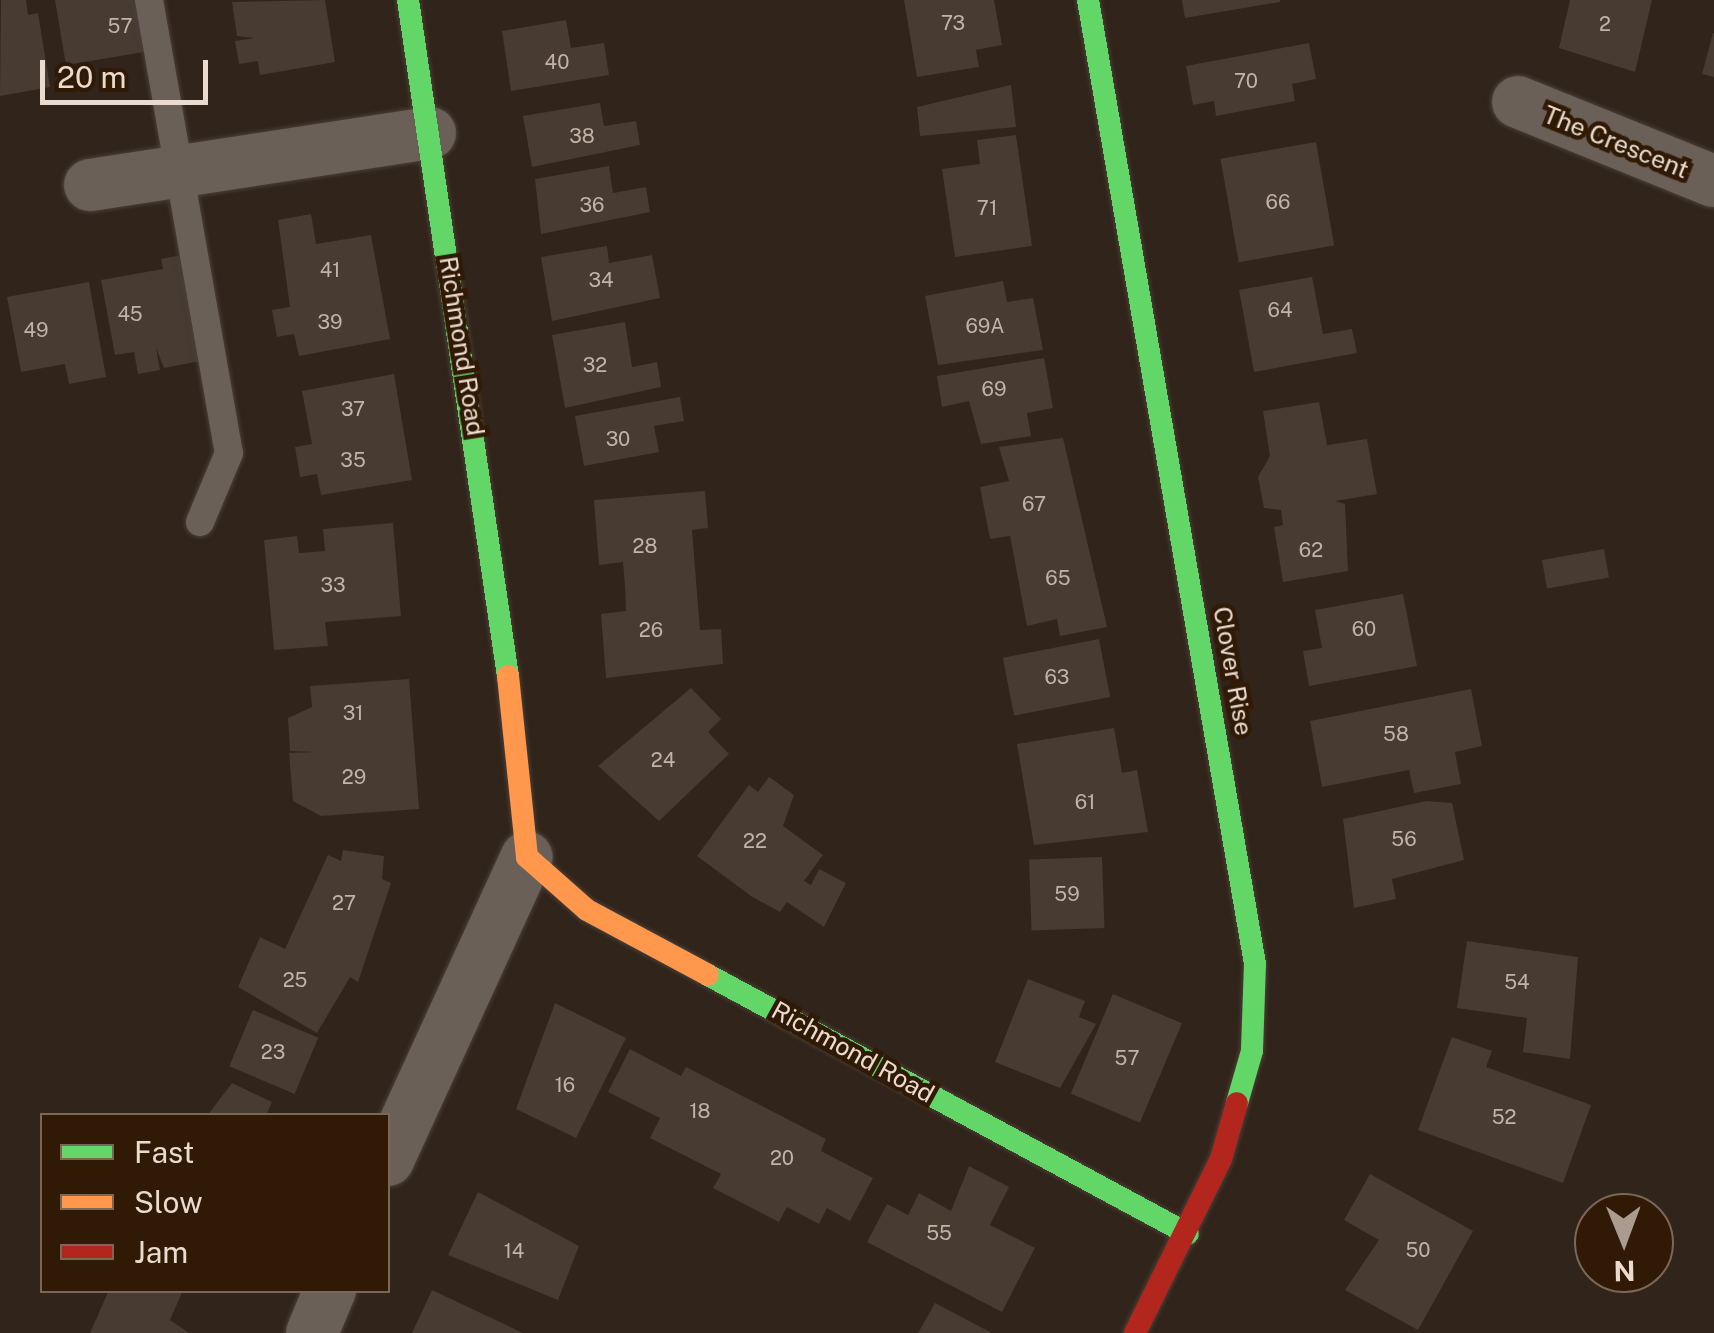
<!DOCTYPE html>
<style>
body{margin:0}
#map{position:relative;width:1714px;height:1333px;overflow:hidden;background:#31241a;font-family:"Public Sans",sans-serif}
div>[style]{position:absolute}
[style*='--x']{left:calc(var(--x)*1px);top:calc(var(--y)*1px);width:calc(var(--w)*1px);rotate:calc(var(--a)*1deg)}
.building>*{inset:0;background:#473b32;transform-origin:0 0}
.roads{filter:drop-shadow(0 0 2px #4a3f38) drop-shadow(0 0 2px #4a3f38)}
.lane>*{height:28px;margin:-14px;padding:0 14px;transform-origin:14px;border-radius:14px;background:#6b6058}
.street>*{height:52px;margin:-26px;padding:0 26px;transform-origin:26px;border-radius:26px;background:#6b6058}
.fast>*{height:22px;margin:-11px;padding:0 11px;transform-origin:11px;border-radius:11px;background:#63d668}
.slow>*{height:22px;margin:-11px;padding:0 11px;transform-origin:11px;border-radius:11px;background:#ff974d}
.jam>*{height:22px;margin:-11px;padding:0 11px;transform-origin:11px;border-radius:11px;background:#b3261e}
span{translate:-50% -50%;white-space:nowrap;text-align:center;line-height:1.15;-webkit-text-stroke:9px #301a06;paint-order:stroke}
.number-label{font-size:20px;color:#c2b3a8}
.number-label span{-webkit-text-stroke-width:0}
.street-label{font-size:25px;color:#ebdbcf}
.legend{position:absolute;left:40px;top:1113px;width:350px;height:180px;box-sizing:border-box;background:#301a06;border:2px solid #7b6756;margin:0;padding:12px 18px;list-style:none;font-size:30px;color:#ebdbcf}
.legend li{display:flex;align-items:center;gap:20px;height:50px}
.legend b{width:50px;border:2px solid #7b6756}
.north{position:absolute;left:1574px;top:1193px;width:100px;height:100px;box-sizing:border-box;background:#301a06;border:2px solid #7b6756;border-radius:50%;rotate:179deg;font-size:28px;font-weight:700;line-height:40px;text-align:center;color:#ebdbcf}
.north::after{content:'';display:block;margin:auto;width:35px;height:45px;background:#aa9b90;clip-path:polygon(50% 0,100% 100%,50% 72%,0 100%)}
.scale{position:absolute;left:40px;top:60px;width:168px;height:45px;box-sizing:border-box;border:5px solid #ebdbcf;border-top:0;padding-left:12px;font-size:30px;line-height:35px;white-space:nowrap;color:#ebdbcf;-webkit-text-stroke:8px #301a06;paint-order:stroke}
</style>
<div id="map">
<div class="building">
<div style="clip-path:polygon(1px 0,26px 0,28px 15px,38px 13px,50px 87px,0 96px)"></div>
<div style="clip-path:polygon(55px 0,136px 0,144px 52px,66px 65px)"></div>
<div style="clip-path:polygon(325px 0,335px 62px,260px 75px,258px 61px,239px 64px,235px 41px,254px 38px,237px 36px,232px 2px)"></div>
<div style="clip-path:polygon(904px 0,994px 0,1002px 45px,976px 50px,979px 67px,917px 77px)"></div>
<div style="clip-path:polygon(1182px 0,1280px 0,1280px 2px,1185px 18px)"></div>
<div style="clip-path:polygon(1570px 0,1652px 0,1635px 72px,1559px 48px)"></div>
<div style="clip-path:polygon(566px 20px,571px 48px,604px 43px,609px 75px,511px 91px,502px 31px)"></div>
<div style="clip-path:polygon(1713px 33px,1714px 33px,1714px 77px,1702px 74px)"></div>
<div style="clip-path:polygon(1309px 43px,1316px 79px,1292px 84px,1295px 101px,1216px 116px,1214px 101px,1193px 105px,1186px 66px)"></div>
<div style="clip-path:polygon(1011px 85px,1016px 127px,920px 136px,917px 107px)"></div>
<div style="clip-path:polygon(600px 103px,604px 126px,636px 121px,640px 145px,532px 167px,523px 116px)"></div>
<div style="clip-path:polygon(1016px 135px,1032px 246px,955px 257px,942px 169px,980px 164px,977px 140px)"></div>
<div style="left:1316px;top:142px;width:105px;height:97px;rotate:80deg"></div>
<div style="clip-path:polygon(609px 166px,613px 193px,646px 187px,650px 212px,541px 234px,535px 179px)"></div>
<div style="clip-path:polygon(311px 214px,316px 244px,371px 235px,390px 339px,299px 356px,294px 334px,277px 337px,272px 310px,290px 307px,278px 220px)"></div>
<div style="clip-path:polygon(607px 246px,609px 263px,652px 255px,660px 298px,552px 321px,541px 257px)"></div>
<div style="clip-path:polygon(182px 255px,201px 361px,164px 368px,156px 348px,160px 370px,138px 374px,134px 352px,115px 355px,101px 280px,163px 269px,161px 259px)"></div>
<div style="clip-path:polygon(1312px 277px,1323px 334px,1352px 329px,1357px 353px,1254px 372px,1239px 290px)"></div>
<div style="clip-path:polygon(1003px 281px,1007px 302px,1033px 298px,1043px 350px,938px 365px,925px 296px)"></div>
<div style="clip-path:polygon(89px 282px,106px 377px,69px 384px,65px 364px,21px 372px,7px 297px)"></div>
<div style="clip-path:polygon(625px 322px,632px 367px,657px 362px,661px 387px,565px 408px,552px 335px)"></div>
<div style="clip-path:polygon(1044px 358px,1053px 408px,1027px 413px,1031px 436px,981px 444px,969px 401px,942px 407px,937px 376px)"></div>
<div style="clip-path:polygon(394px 374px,412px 480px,321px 495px,317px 474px,300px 477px,295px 447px,312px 444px,302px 391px)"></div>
<div style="clip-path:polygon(680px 397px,684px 421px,654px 426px,659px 452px,584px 466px,575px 416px)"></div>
<div style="clip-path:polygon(1319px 402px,1327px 445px,1367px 439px,1377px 494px,1335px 501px,1345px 504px,1348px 571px,1283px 582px,1274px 527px,1283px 525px,1281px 510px,1264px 508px,1258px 477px,1270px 456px,1263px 411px)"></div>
<div style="clip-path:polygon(1063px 438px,1107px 627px,1060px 636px,1057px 619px,1027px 626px,1010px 536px,990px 539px,980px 487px,1009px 481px,999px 447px)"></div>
<div style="clip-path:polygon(705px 491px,708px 528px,692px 530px,700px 630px,721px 629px,723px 664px,606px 678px,601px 614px,626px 611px,625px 586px,623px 562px,599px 565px,594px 500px)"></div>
<div style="clip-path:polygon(393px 523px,401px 616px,325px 622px,328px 646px,274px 650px,264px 540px,297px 536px,299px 553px,325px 551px,323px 529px)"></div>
<div style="left:1604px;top:549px;width:29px;height:63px;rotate:80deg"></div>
<div style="clip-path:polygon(1403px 594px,1417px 666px,1309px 686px,1303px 651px,1322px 648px,1315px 610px)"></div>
<div style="left:1099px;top:639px;width:59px;height:98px;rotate:79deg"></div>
<div style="clip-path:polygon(409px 679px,419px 809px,321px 816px,293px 801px,289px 753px,315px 752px,290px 751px,288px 718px,312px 707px,310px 686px)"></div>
<div style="clip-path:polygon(691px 688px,721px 719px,708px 732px,729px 754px,659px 821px,598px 766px)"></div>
<div style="clip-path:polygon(1471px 689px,1482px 746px,1455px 752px,1461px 784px,1414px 793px,1409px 770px,1322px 787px,1310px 721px)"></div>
<div style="clip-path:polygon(1114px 728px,1122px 773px,1137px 770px,1148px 832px,1034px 845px,1017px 744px)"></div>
<div style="clip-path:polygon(769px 777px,794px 795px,783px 826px,823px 855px,804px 881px,811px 885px,819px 869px,846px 883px,824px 927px,787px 902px,780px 912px,751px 896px,697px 856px,749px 785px,758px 792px)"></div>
<div style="clip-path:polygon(1426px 801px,1452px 803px,1464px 860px,1392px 879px,1396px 899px,1354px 908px,1343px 819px)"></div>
<div style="clip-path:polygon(343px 850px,384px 856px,382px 879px,391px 883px,358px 982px,350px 977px,317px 1033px,238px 987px,260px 937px,285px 949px,328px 855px,341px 861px)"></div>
<div style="left:1102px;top:857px;width:71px;height:73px;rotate:88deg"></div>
<div style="clip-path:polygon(1467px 941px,1578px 957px,1570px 1059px,1523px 1052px,1527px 1018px,1457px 1008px)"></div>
<div style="clip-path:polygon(1028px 979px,1085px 1001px,1079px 1017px,1096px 1024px,1060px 1088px,995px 1062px)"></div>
<div style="left:1113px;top:994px;width:75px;height:108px;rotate:23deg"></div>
<div style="clip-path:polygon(555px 1003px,626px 1038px,576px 1138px,516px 1109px)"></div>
<div style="left:253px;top:1010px;width:71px;height:61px;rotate:23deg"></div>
<div style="clip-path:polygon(1452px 1037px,1492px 1051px,1486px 1067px,1591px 1105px,1563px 1183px,1418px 1130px)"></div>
<div style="clip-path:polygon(630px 1049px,681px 1076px,686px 1067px,826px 1139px,821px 1151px,873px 1178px,850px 1221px,827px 1208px,819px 1224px,787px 1207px,779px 1222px,713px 1188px,721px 1174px,650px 1138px,660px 1118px,608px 1092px)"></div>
<div style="clip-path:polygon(232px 1083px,272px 1102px,266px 1116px,207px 1116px)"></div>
<div style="clip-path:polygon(969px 1166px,1009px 1187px,990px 1225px,1035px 1248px,1002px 1312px,867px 1242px,887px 1204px,908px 1215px,919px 1193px,951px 1211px)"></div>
<div style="clip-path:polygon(1370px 1174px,1473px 1231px,1418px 1330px,1345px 1290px,1379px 1240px,1344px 1220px)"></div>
<div style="clip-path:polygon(478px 1192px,579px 1246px,558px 1300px,448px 1255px)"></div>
<div style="clip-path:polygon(109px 1290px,183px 1290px,170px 1320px,189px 1333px,90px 1333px)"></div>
<div style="clip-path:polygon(432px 1290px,523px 1333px,412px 1333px)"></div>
<div style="clip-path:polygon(935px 1303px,992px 1333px,918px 1333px)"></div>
</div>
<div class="roads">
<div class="lane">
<div style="--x:149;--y:0;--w:460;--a:80"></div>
<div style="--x:229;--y:453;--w:75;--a:112.8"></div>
</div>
<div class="street">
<div style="--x:1518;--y:102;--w:211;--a:22"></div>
<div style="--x:90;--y:185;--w:344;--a:-8.7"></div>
<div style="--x:388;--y:1160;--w:333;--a:-65.4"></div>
<div style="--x:312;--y:1333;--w:47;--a:-67.3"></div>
</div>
<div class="fast">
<div style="--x:408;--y:0;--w:683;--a:81.59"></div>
<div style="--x:1088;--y:0;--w:978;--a:80.17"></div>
<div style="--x:1255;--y:964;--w:87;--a:92"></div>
<div style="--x:1252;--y:1051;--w:54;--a:106.1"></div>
<div style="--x:708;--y:975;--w:545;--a:28.35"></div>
</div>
<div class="slow">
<div style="--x:508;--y:676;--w:182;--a:84"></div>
<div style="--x:527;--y:857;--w:80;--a:41.5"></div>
<div style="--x:587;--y:910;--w:137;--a:28.2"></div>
</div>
<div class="jam">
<div style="--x:1135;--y:1333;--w:194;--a:-63.7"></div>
<div style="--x:1221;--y:1159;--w:58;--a:-74.1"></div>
</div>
</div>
<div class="number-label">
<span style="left:953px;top:23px">73</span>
<span style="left:1605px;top:24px">2</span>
<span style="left:120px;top:26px">57</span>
<span style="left:557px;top:62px">40</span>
<span style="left:1246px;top:81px">70</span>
<span style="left:582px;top:136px">38</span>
<span style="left:1278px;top:202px">66</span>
<span style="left:592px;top:205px">36</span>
<span style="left:987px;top:208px">71</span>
<span style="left:330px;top:270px">41</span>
<span style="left:601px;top:280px">34</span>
<span style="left:1280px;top:310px">64</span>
<span style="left:130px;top:314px">45</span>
<span style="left:330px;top:322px">39</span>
<span style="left:985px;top:326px">69A</span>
<span style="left:36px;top:330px">49</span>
<span style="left:595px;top:365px">32</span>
<span style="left:994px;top:389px">69</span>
<span style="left:353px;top:409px">37</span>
<span style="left:618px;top:439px">30</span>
<span style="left:353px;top:460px">35</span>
<span style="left:1034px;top:504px">67</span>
<span style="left:645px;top:546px">28</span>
<span style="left:1311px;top:550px">62</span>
<span style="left:1058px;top:578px">65</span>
<span style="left:333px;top:585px">33</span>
<span style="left:1364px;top:629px">60</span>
<span style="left:651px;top:630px">26</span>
<span style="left:1057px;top:677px">63</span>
<span style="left:353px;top:713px">31</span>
<span style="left:1396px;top:734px">58</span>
<span style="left:663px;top:760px">24</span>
<span style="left:354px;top:777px">29</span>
<span style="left:1085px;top:802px">61</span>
<span style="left:1404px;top:839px">56</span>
<span style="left:755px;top:841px">22</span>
<span style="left:1067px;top:894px">59</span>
<span style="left:344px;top:903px">27</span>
<span style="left:295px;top:980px">25</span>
<span style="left:1517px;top:982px">54</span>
<span style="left:273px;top:1052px">23</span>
<span style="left:1127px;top:1058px">57</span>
<span style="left:565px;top:1085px">16</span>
<span style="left:700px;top:1111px">18</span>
<span style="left:1504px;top:1117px">52</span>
<span style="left:782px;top:1158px">20</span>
<span style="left:939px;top:1233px">55</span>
<span style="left:1418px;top:1250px">50</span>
<span style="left:514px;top:1251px">14</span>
</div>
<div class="street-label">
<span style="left:1616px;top:142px;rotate:22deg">The Crescent</span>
<span style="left:462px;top:346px;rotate:81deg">Richmond Road</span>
<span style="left:1233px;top:671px;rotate:80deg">Clover Rise</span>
<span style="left:853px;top:1052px;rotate:29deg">Richmond Road</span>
</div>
<ul class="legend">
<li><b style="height:12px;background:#63d668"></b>Fast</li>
<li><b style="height:12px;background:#ff974d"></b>Slow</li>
<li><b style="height:12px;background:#b3261e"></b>Jam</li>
</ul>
<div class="north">N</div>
<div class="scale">20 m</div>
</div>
